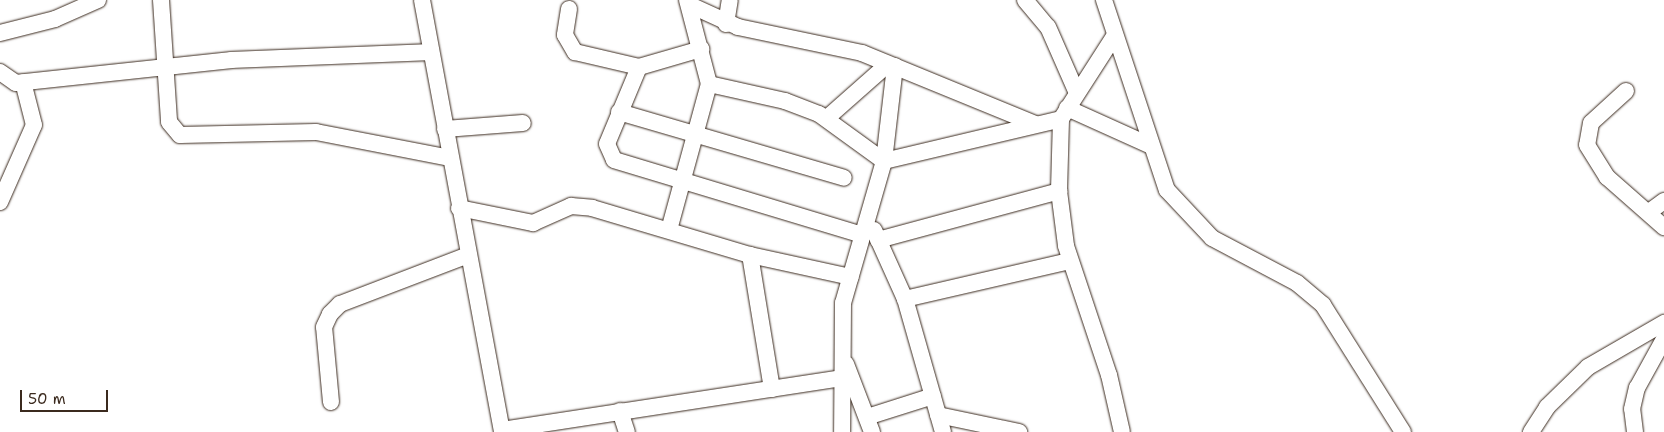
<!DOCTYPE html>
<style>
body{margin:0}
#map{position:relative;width:1664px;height:432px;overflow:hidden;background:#fff;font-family:"Shantell Sans",sans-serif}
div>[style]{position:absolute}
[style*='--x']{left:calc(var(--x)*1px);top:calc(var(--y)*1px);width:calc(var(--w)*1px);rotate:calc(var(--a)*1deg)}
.roads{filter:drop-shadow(0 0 1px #3b2a1e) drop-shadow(0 0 1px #3b2a1e)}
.minor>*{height:16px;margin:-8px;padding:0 8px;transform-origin:8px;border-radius:8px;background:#fff}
span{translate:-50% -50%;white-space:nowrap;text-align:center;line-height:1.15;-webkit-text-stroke:4px #fff;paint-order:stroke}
.scale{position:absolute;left:20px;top:390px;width:88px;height:22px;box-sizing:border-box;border:2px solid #3b2a1e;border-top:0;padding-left:6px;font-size:15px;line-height:18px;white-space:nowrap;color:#3b2a1e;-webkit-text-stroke:4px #fff;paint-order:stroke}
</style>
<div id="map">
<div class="roads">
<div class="minor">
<div style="--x:161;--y:0;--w:122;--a:86.2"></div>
<div style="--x:169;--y:122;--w:17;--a:50"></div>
<div style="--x:180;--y:135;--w:136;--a:-1.3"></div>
<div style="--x:316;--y:132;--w:136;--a:11"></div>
<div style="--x:422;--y:0;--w:439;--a:79.5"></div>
<div style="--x:687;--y:0;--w:87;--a:75.3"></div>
<div style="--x:709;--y:84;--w:78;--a:12.6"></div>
<div style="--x:785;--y:101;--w:36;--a:21"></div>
<div style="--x:819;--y:114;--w:80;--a:35.9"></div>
<div style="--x:884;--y:161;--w:148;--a:106.1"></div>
<div style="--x:843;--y:303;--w:129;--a:90.4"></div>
<div style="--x:1025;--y:0;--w:35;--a:50"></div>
<div style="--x:1048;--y:27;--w:72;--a:66.3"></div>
<div style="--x:1104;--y:0;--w:200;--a:71.7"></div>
<div style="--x:1167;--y:190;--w:66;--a:46.8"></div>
<div style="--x:1212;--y:238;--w:96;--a:27.9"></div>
<div style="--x:1297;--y:283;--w:34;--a:40"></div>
<div style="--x:1323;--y:305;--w:150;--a:57.8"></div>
<div style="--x:690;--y:5;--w:53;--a:24.6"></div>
<div style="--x:738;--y:27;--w:127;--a:11.8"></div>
<div style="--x:862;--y:53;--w:187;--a:22.3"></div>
<div style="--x:569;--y:9;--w:26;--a:99"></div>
<div style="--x:565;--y:35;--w:20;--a:60"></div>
<div style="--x:575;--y:52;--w:66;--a:13.2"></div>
<div style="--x:639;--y:67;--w:65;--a:-16.2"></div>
<div style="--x:726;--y:24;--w:24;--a:-81"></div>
<div style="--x:0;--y:33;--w:57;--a:-14.3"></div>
<div style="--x:55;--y:19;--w:47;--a:-23.8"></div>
<div style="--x:895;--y:66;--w:96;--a:96.6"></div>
<div style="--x:884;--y:161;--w:182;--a:-13.3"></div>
<div style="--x:1061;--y:119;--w:72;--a:91.6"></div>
<div style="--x:1059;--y:191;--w:55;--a:82.7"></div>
<div style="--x:1066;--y:246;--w:136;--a:71.6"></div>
<div style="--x:1109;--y:375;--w:58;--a:77.2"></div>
<div style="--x:639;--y:67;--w:83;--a:112.6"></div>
<div style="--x:607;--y:144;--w:17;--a:66"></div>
<div style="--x:614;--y:160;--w:260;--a:16.8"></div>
<div style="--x:0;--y:72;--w:19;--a:35"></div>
<div style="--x:16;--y:83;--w:217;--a:-6.1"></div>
<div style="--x:232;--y:60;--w:199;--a:-2.3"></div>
<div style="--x:1626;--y:91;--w:47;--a:137.6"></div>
<div style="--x:1591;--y:123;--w:22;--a:100"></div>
<div style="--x:1587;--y:145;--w:38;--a:58"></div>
<div style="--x:1607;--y:177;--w:76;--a:41.3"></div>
<div style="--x:1067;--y:108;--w:90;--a:24.3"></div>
<div style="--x:619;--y:112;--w:234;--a:16.3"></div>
<div style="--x:827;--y:118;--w:81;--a:-41.5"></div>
<div style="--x:1061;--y:119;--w:100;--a:-57.3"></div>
<div style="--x:445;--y:129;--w:78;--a:-4.4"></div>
<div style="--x:0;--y:202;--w:84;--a:-66.2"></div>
<div style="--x:34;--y:125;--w:44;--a:-104.3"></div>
<div style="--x:459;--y:208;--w:76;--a:11.5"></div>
<div style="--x:533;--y:223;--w:42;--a:-24.1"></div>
<div style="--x:571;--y:206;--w:21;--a:5"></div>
<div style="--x:592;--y:208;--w:165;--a:16.6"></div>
<div style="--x:1649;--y:212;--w:19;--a:-36"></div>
<div style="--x:669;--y:230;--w:151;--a:-74.7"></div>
<div style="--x:874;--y:230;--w:76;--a:65.8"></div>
<div style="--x:878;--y:240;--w:188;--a:-15.1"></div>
<div style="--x:846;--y:364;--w:73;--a:69.1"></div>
<div style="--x:772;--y:389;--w:136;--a:-99.3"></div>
<div style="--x:750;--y:255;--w:103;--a:12.3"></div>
<div style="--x:331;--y:402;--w:75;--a:-95.3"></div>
<div style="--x:324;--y:327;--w:14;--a:-65"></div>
<div style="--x:330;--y:314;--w:14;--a:-45"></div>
<div style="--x:340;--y:304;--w:137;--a:-20.9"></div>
<div style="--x:620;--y:411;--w:22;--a:72"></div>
<div style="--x:938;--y:415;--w:83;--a:11.9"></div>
<div style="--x:867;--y:417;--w:69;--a:-17.7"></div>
<div style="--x:502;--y:430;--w:345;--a:-8.7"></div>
<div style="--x:943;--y:432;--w:138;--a:-105.9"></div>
<div style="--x:905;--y:299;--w:168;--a:-13"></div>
<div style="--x:1531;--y:432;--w:30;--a:-57"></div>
<div style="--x:1547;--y:407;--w:57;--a:-44.3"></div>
<div style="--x:1588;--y:367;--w:88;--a:-30.1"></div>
<div style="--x:1635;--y:432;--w:23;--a:-97"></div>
<div style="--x:1632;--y:409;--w:22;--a:-77"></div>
<div style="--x:1637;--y:388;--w:56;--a:-61.1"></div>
</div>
</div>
<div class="scale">50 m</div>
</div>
